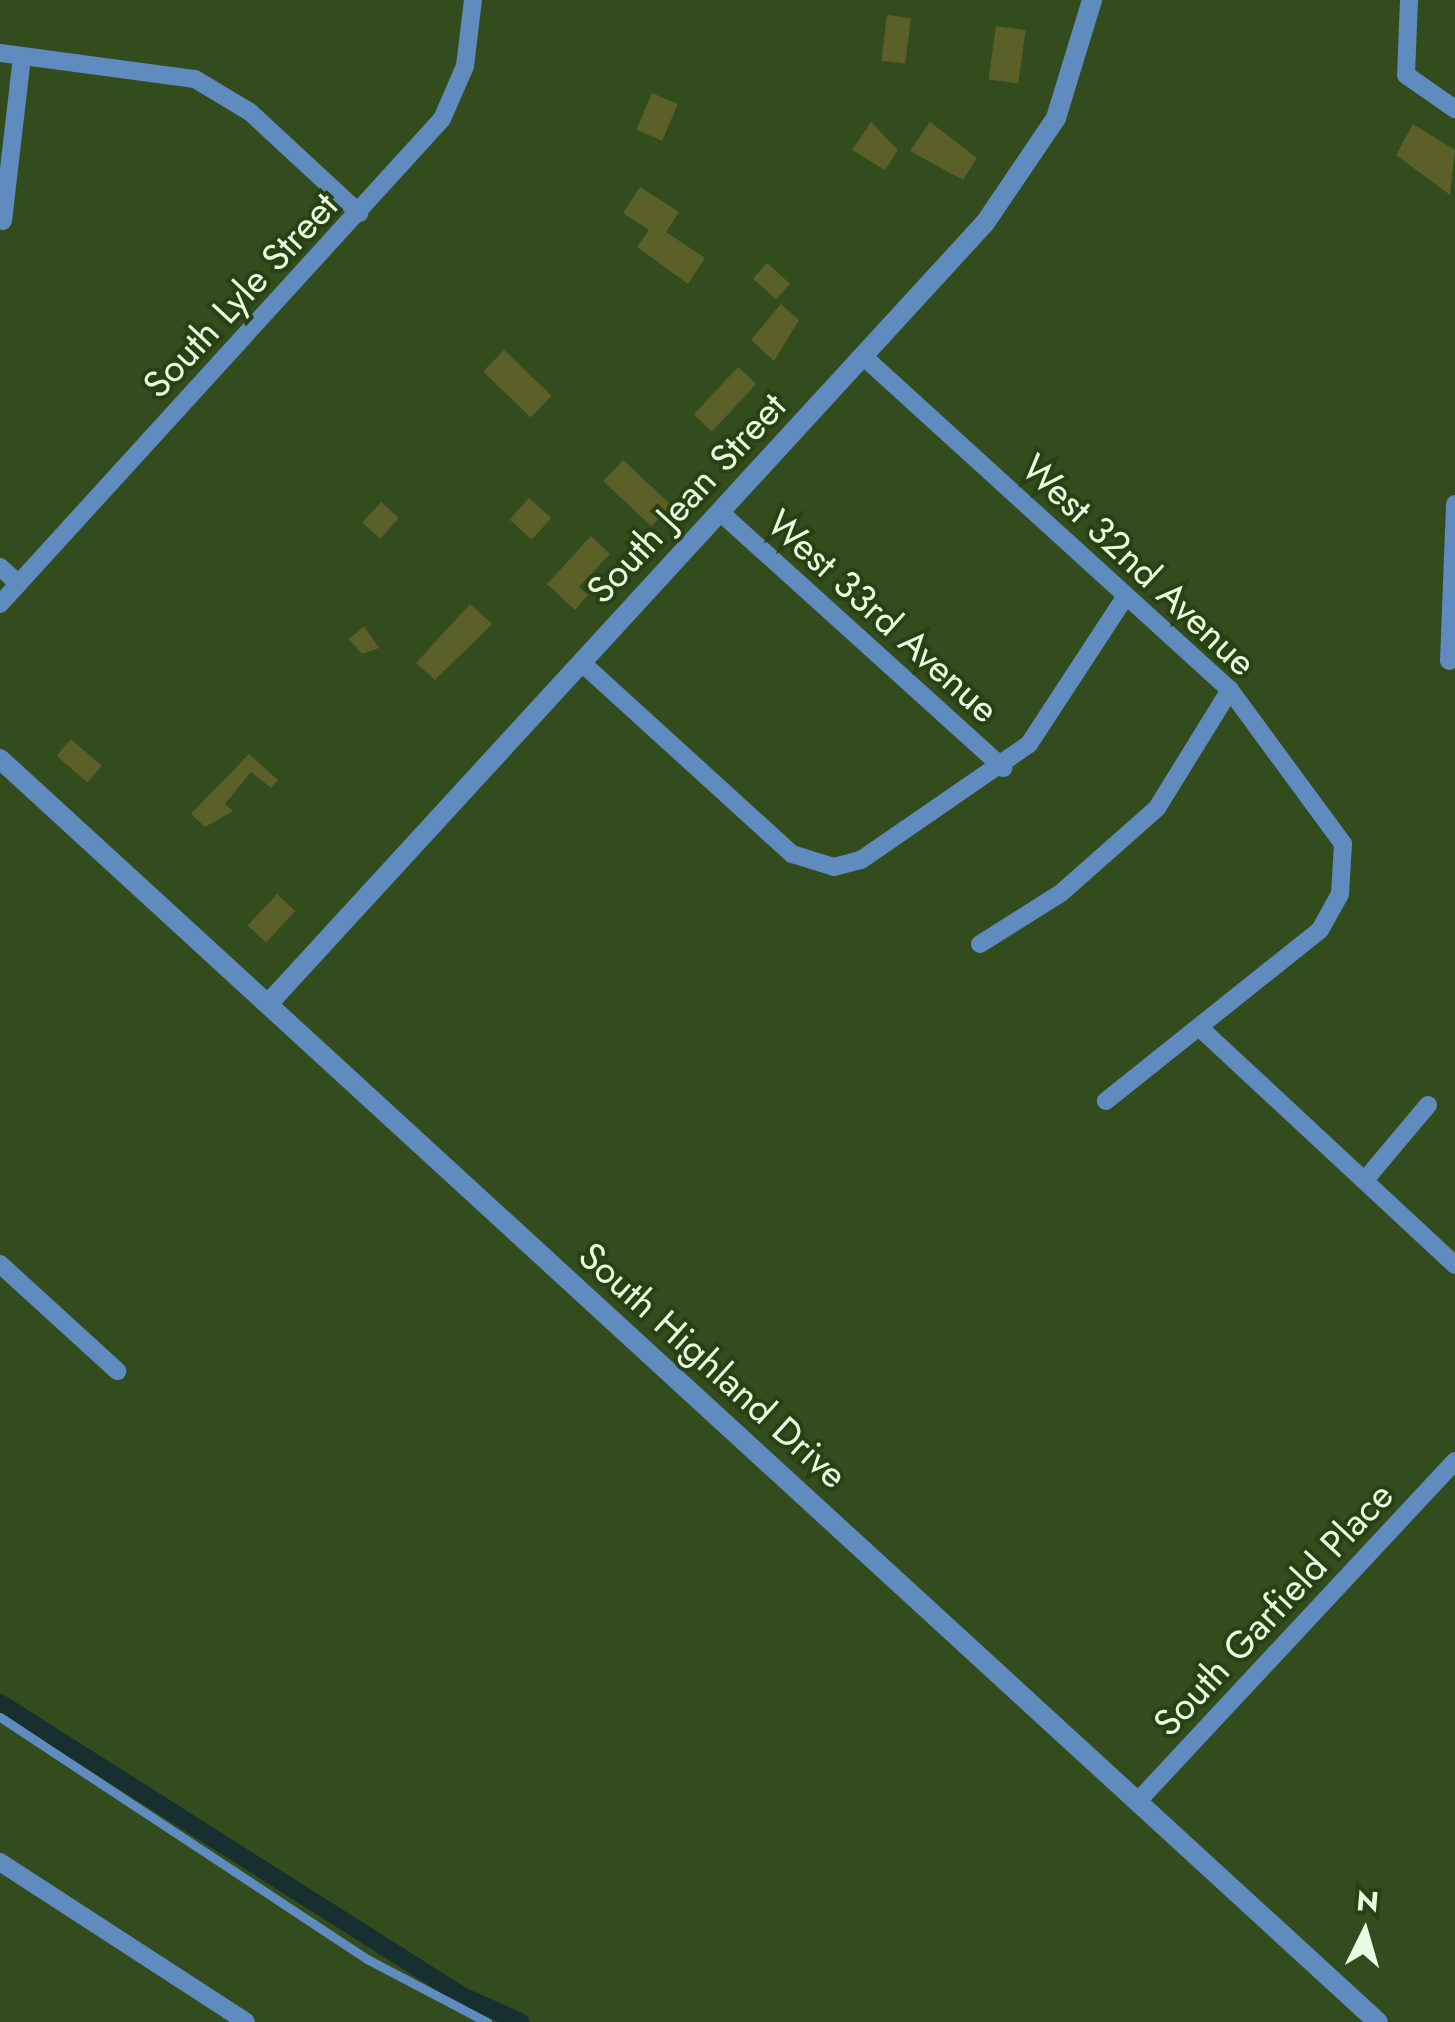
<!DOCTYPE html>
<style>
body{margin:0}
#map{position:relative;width:1455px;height:2022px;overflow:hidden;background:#334c1e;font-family:Jost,sans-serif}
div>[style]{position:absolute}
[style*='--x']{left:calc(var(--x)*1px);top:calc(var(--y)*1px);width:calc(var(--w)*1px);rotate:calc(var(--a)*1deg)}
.canal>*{height:18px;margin:-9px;padding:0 9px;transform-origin:9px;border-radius:9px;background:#182f2f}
.building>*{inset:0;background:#5b5f28;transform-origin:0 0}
.service>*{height:9px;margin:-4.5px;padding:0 4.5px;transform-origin:4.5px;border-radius:4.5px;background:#5f8bbf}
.minor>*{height:18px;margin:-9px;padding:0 9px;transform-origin:9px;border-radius:9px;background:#5f8bbf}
.tertiary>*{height:20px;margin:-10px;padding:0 10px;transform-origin:10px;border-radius:10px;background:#5f8bbf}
span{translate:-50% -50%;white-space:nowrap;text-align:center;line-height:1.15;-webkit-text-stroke:8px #284113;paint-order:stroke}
.street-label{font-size:38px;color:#ebfbe1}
.north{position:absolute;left:1315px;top:1882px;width:100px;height:100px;-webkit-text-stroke:8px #284113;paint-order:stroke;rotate:5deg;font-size:28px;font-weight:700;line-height:40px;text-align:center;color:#ebfbe1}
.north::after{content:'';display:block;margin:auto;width:35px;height:45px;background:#ebfbe1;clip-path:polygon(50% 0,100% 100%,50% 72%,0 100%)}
</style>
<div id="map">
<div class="canal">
<div style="--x:0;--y:1703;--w:547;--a:32.38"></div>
<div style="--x:462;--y:1996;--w:64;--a:24.1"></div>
</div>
<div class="building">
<div style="left:887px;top:15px;width:24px;height:46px;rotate:7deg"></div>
<div style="left:996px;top:26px;width:30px;height:54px;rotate:8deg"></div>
<div style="left:652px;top:93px;width:28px;height:40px;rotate:23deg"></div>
<div style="clip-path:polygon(871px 122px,898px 150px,885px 170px,852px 150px)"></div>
<div style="clip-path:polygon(930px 122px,977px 158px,963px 180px,910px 151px)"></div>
<div style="clip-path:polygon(1413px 124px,1455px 150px,1450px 195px,1396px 155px)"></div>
<div style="clip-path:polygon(640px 187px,679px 212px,666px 232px,705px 258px,688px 284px,637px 247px,649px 230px,623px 213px)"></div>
<div style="left:767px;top:263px;width:31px;height:21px;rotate:42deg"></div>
<div style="clip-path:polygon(781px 304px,799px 320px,774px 361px,751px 340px)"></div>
<div style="left:504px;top:350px;width:66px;height:30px;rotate:44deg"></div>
<div style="left:738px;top:367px;width:25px;height:65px;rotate:43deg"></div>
<div style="left:623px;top:460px;width:66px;height:29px;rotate:43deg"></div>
<div style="left:529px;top:498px;width:30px;height:29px;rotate:42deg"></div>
<div style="left:381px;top:502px;width:24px;height:28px;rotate:42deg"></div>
<div style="clip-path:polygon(591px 536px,610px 554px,579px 587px,588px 595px,575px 610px,547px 584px)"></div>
<div style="clip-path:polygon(470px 604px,492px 624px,435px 680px,416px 663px)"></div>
<div style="clip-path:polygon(364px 626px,379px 648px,362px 654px,349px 639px)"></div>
<div style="left:71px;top:739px;width:41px;height:22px;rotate:41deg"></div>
<div style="clip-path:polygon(249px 754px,278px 780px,271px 788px,251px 772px,225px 804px,233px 811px,205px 827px,191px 814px)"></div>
<div style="left:277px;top:894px;width:25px;height:43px;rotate:43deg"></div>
</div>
<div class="service">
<div style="--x:0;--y:1717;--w:440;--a:33.4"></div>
<div style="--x:367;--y:1959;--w:136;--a:27.7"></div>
</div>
<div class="minor">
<div style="--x:1409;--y:0;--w:75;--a:92.3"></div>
<div style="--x:1406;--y:75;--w:60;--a:34.8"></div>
<div style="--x:0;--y:53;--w:197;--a:7.6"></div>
<div style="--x:195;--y:79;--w:64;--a:31"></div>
<div style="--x:250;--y:112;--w:149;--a:42.8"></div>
<div style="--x:3;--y:221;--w:166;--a:-83.4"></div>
<div style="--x:864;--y:357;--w:495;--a:42.3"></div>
<div style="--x:1230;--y:690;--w:191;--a:53.7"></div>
<div style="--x:1343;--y:844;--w:50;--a:93.4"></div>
<div style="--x:1340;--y:894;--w:41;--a:119.1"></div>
<div style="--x:1320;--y:930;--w:274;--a:141.4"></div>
<div style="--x:720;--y:512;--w:382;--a:42.1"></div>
<div style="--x:0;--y:567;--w:25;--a:42"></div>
<div style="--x:0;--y:604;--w:656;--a:-47.66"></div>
<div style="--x:442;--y:119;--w:58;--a:-66.5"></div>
<div style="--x:465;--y:66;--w:66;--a:-83.1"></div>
<div style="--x:1449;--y:661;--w:157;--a:-87.8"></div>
<div style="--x:582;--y:663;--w:284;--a:42.3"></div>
<div style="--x:792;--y:854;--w:44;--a:17.2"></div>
<div style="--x:834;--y:867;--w:28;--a:-15"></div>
<div style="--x:861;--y:860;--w:204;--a:-34.6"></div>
<div style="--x:1029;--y:744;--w:177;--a:-56.8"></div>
<div style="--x:980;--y:944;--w:96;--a:-32.2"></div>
<div style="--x:1061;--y:893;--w:128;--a:-41.5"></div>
<div style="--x:1157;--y:808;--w:139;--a:-58.3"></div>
<div style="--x:1200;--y:1028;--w:348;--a:42.9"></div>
<div style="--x:1365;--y:1180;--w:98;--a:-50"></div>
<div style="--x:0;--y:1264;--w:159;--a:42.4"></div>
<div style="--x:1138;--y:1801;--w:465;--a:-47"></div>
<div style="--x:0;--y:1862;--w:293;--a:33"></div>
</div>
<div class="tertiary">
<div style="--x:0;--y:759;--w:1869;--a:42.51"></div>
<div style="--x:268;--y:1004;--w:1060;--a:-47.45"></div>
<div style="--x:985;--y:223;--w:127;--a:-55.9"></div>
<div style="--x:1056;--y:118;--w:123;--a:-73"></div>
</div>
<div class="street-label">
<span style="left:240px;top:295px;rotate:-47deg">South Lyle Street</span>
<span style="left:686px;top:498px;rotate:-47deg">South Jean Street</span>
<span style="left:1139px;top:565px;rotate:43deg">West 32nd Avenue</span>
<span style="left:883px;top:616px;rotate:42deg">West 33rd Avenue</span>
<span style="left:713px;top:1365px;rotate:42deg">South Highland Drive</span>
<span style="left:1273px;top:1609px;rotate:-47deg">South Garfield Place</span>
</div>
<div class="north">N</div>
</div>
